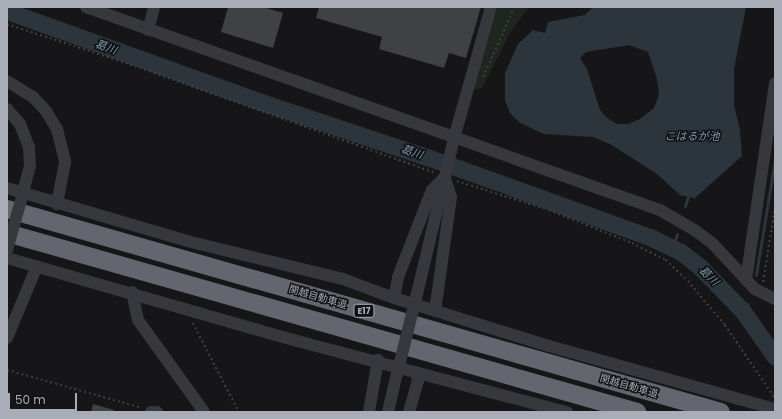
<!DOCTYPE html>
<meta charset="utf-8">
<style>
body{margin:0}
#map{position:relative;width:782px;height:419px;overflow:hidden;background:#161618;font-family:Poppins,"Noto Sans JP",sans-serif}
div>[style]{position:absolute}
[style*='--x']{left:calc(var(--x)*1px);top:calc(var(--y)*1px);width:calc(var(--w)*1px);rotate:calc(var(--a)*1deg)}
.green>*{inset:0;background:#1e261f}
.water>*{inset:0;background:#2c353c}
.stream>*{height:3px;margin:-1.5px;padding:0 1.5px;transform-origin:1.5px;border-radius:1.5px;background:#2c353c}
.river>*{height:17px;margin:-8.5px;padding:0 8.5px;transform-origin:8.5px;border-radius:8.5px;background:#2c353c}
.building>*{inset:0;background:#404145}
.path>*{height:1.5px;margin-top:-0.75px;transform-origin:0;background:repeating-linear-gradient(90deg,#3d3f44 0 2px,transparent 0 5px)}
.minor>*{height:12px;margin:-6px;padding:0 6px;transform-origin:6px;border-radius:6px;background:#37383d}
.highway>*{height:18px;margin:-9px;padding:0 9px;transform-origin:9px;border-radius:9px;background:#63666e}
.minor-bridge>*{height:12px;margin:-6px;padding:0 6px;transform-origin:6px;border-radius:6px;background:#37383d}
span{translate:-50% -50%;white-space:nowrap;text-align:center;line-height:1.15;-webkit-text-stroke:3px #111113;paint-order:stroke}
.shield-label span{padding:1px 3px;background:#111113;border:1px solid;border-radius:3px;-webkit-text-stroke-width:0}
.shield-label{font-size:9px;color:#a8adb8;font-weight:700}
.street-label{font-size:10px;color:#a8adb8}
.water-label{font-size:11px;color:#7f9bb3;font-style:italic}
.frame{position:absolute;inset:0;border:8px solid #a8adb8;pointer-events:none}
.scale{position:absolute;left:8px;top:393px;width:69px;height:18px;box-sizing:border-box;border:2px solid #a8adb8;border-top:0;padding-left:5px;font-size:12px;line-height:14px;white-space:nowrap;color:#a8adb8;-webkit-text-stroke:3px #111113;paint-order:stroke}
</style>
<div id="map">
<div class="green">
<div style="clip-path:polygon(498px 7px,529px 7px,511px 31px,482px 88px,473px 90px)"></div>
</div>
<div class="water">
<div style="clip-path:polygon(evenodd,593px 7px,746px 7px,734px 69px,734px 105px,740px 130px,742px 156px,695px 198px,680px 195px,657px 174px,610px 144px,593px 137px,544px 134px,520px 123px,510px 113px,505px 100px,505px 73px,518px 44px,533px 30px,545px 33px,548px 22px,585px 15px,593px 7px,629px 45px,648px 52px,657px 79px,659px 95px,654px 108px,640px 119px,628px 124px,617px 124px,607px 118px,600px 110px,587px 69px,580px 58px,586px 52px,629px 45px)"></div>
</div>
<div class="stream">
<div style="--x:685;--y:206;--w:9;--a:-72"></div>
<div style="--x:672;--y:248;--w:15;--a:-70"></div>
<div style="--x:756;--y:275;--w:118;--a:-80.7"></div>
<div style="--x:742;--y:310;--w:8;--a:-45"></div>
</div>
<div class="river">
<div style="--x:7;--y:11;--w:279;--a:19.7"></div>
<div style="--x:270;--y:105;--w:183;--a:18.4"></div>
<div style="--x:444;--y:163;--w:219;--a:19.8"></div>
<div style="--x:650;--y:237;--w:34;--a:26"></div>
<div style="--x:681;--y:252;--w:24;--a:38"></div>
<div style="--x:700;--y:267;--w:60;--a:45.7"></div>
<div style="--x:742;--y:310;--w:57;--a:54.9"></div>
</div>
<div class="building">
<div style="clip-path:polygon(228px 7px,263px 7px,283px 13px,273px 48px,221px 32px)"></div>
<div style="clip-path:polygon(319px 7px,481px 7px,466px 58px,449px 53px,444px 68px,379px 49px,382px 37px,316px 18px)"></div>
<div style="clip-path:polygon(93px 404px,114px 410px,114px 412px,91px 412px)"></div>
</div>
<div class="path">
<div style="--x:7;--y:24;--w:135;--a:18.2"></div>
<div style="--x:135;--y:66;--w:319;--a:19.6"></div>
<div style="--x:483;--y:77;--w:77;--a:-66.1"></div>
<div style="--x:457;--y:181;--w:96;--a:17.5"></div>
<div style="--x:549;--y:210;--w:89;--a:21.7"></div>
<div style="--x:632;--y:243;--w:38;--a:27"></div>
<div style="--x:666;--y:260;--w:30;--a:44"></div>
<div style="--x:688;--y:281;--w:57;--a:49.9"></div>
<div style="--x:725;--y:325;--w:88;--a:55.6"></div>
<div style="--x:763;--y:282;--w:78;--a:-81.1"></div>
<div style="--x:193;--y:323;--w:100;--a:62.7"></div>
<div style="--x:7;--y:370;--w:140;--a:15.7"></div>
</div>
<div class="minor">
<div style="--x:86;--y:7;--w:609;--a:19.48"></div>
<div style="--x:660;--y:210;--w:42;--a:30.3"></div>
<div style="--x:696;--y:231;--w:21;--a:37"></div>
<div style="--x:713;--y:244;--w:62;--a:47"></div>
<div style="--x:755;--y:289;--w:22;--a:27"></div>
<div style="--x:148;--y:30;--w:24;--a:-75"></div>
<div style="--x:7;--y:81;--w:31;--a:32"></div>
<div style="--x:33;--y:97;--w:19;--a:47"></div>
<div style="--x:46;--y:111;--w:21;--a:59"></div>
<div style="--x:57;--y:129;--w:34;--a:76"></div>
<div style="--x:65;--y:162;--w:43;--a:100.8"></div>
<div style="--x:7;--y:109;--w:20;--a:49"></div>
<div style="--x:20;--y:124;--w:25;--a:69"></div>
<div style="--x:29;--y:147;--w:19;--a:87"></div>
<div style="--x:30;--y:166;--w:28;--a:105"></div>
<div style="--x:7;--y:188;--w:188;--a:16.4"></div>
<div style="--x:187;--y:241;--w:161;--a:13.7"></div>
<div style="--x:343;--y:279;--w:54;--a:20.4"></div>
<div style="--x:394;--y:298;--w:162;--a:17.2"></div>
<div style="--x:549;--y:346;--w:235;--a:15.6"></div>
<div style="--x:7;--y:258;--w:290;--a:16"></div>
<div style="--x:286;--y:338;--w:291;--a:14.8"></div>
<div style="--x:746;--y:280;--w:199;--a:-81.6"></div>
<div style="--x:132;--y:292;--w:29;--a:78"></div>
<div style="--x:138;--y:320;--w:113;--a:54.3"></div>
<div style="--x:394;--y:298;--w:21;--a:-79"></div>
<div style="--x:398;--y:277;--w:93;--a:-68.7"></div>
<div style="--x:432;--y:190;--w:18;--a:-45"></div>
<div style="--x:416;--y:298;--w:164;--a:-76.6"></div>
<div style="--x:454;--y:138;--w:136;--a:-74.2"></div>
<div style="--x:435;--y:311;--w:115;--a:-82"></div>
<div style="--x:451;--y:197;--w:20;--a:-108"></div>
<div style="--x:7;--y:338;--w:78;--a:-67.4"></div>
<div style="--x:151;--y:412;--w:6;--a:0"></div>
<div style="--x:369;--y:412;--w:53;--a:-80.2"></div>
<div style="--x:388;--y:412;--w:39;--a:-77"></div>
<div style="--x:409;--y:412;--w:32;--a:-74"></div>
<div style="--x:418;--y:381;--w:9;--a:-103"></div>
</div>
<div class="highway">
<div style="--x:7;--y:209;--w:742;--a:15.87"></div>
<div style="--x:7;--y:233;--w:655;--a:15.86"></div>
</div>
<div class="minor-bridge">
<div style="--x:7;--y:250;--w:59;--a:-74.3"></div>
<div style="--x:397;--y:374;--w:78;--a:-76"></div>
</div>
<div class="shield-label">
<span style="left:364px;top:311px">E17</span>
</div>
<div class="street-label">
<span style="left:318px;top:297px;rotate:16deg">関越自動車道</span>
<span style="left:629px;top:386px;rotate:16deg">関越自動車道</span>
</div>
<div class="water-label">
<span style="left:106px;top:47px;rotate:20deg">葛川</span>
<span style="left:692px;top:136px">こはるが池</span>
<span style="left:412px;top:152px;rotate:18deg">葛川</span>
<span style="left:709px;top:276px;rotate:45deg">葛川</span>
</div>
<div class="frame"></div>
<div class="scale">50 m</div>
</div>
